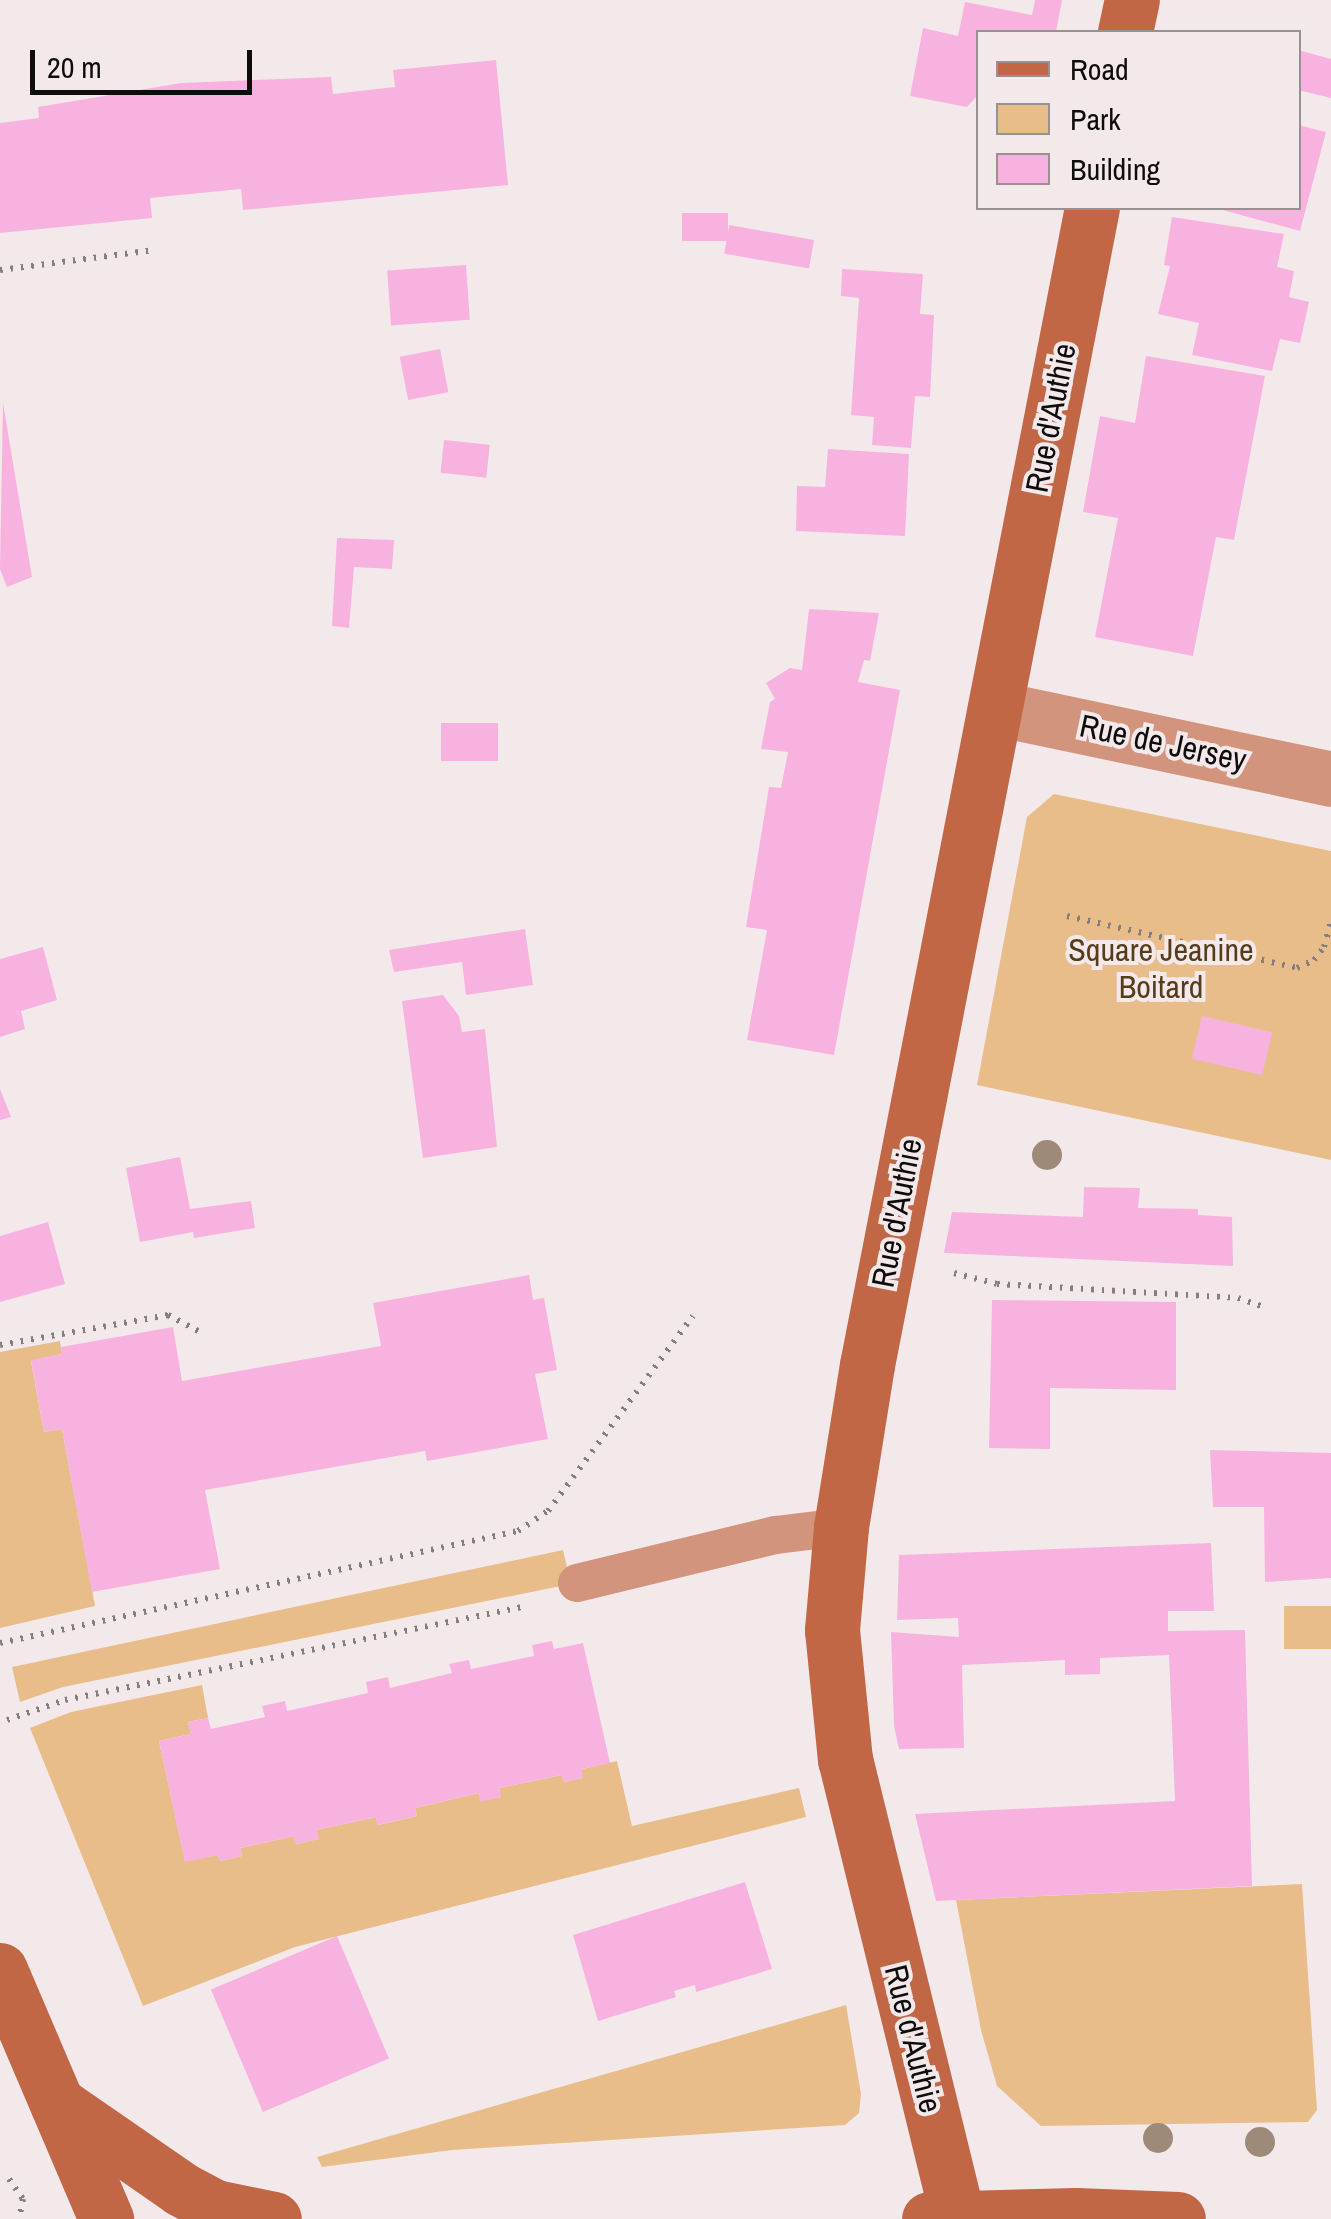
<!DOCTYPE html>
<style>
body{margin:0}
#map{position:relative;width:1331px;height:2219px;overflow:hidden;background:#f4e9ea;font-family:"Archivo Narrow",sans-serif}
div>[style]{position:absolute}
[style*='--x']{left:calc(var(--x)*1px);top:calc(var(--y)*1px);width:calc(var(--w)*1px);rotate:calc(var(--a)*1deg)}
.green>*{inset:0;background:#e9bd8a;transform-origin:0 0}
.building>*{inset:0;background:#f8b2e0;transform-origin:0 0}
.path>*{height:6px;margin-top:-3px;transform-origin:0;background:repeating-linear-gradient(90deg,#857e7e 0 2.5px,transparent 0 10.5px)}
.lane>*{height:38px;margin:-19px;padding:0 19px;transform-origin:19px;border-radius:19px;background:#d3947e}
.street>*{height:55px;margin:-27.5px;padding:0 27.5px;transform-origin:27.5px;border-radius:27.5px;background:#d3947e}
.secondary>*{height:55px;margin:-27.5px;padding:0 27.5px;transform-origin:27.5px;border-radius:27.5px;background:#c26746}
.trees>*{width:30px;height:30px;margin:-15px;border-radius:50%;background:#9e8a78}
span{translate:-50% -50%;white-space:nowrap;text-align:center;line-height:1.15;-webkit-text-stroke:8px #f4e9ea;paint-order:stroke}
.street-label{font-size:32px;color:#0f0c0c}
.park-label{font-size:32px;color:#573c1a}
.legend{position:absolute;left:976px;top:30px;width:325px;height:180px;box-sizing:border-box;background:#f4e9ea;border:2px solid #989191;margin:0;padding:12px 18px;list-style:none;font-size:30px;color:#0f0c0c}
.legend li{display:flex;align-items:center;gap:20px;height:50px}
.legend b{width:50px;border:2px solid #989191}
.scale{position:absolute;left:30px;top:50px;width:222px;height:45px;box-sizing:border-box;border:5px solid #0f0c0c;border-top:0;padding-left:12px;font-size:30px;line-height:35px;white-space:nowrap;color:#0f0c0c;-webkit-text-stroke:8px #f4e9ea;paint-order:stroke}
</style>
<div id="map">
<div class="green">
<div style="clip-path:polygon(1054px 794px,1331px 851px,1331px 1160px,977px 1085px,1027px 817px)"></div>
<div style="clip-path:polygon(60px 1341px,62px 1354px,31px 1361px,44px 1432px,62px 1429px,95px 1606px,0 1628px,0 1352px)"></div>
<div style="clip-path:polygon(563px 1550px,571px 1584px,63px 1687px,20px 1702px,12px 1667px)"></div>
<div style="left:1331px;top:1606px;width:43px;height:47px;rotate:90deg"></div>
<div style="clip-path:polygon(202px 1685px,208px 1718px,188px 1722px,191px 1734px,159px 1741px,185px 1861px,218px 1855px,220px 1861px,242px 1856px,240px 1848px,294px 1836px,297px 1844px,318px 1839px,316px 1830px,376px 1817px,378px 1825px,417px 1816px,415px 1808px,479px 1793px,481px 1801px,501px 1797px,499px 1788px,562px 1775px,564px 1782px,582px 1778px,582px 1769px,617px 1761px,632px 1826px,799px 1788px,806px 1817px,295px 1947px,143px 2006px,30px 1728px,71px 1712px)"></div>
<div style="clip-path:polygon(1302px 1884px,1317px 2110px,1308px 2122px,1041px 2126px,997px 2086px,981px 2030px,956px 1900px)"></div>
<div style="clip-path:polygon(846px 2005px,861px 2094px,859px 2113px,845px 2125px,452px 2150px,322px 2167px,317px 2157px)"></div>
</div>
<div class="building">
<div style="clip-path:polygon(1035px 0,1062px 0,1056px 32px,978px 32px,978px 95px,967px 107px,910px 96px,923px 28px,958px 36px,965px 2px,1032px 15px)"></div>
<div style="clip-path:polygon(1298px 50px,1331px 59px,1331px 98px,1298px 90px)"></div>
<div style="clip-path:polygon(496px 60px,508px 185px,243px 210px,241px 189px,150px 198px,152px 218px,0 233px,0 123px,39px 118px,38px 107px,181px 83px,331px 77px,333px 94px,395px 87px,393px 70px)"></div>
<div style="clip-path:polygon(1298px 125px,1326px 132px,1300px 231px,1219px 209px,1298px 208px)"></div>
<div style="left:728px;top:213px;width:28px;height:46px;rotate:90deg"></div>
<div style="clip-path:polygon(1172px 217px,1284px 234px,1277px 267px,1294px 271px,1289px 297px,1309px 302px,1300px 343px,1280px 339px,1272px 371px,1192px 355px,1199px 323px,1158px 314px,1170px 266px,1164px 265px)"></div>
<div style="left:814px;top:240px;width:29px;height:86px;rotate:100deg"></div>
<div style="left:466px;top:265px;width:55px;height:79px;rotate:86deg"></div>
<div style="clip-path:polygon(842px 269px,923px 274px,920px 314px,934px 315px,930px 397px,915px 396px,911px 448px,872px 445px,874px 417px,851px 415px,859px 298px,841px 296px)"></div>
<div style="left:440px;top:349px;width:44px;height:41px;rotate:79deg"></div>
<div style="clip-path:polygon(1146px 356px,1265px 376px,1234px 540px,1216px 537px,1193px 656px,1095px 637px,1118px 518px,1083px 512px,1100px 416px,1135px 423px)"></div>
<div style="clip-path:polygon(3px 403px,32px 577px,7px 587px,0 569px)"></div>
<div style="left:444px;top:440px;width:46px;height:33px;rotate:6deg"></div>
<div style="clip-path:polygon(828px 449px,909px 454px,905px 536px,796px 531px,797px 486px,825px 487px)"></div>
<div style="clip-path:polygon(337px 538px,394px 540px,392px 569px,354px 567px,349px 628px,332px 626px)"></div>
<div style="clip-path:polygon(809px 609px,879px 613px,870px 661px,864px 660px,858px 682px,900px 690px,834px 1055px,747px 1040px,767px 930px,746px 927px,769px 787px,781px 788px,788px 752px,761px 749px,770px 702px,775px 699px,766px 683px,790px 668px,802px 670px)"></div>
<div style="left:498px;top:723px;width:38px;height:57px;rotate:90deg"></div>
<div style="clip-path:polygon(525px 929px,533px 985px,466px 995px,462px 962px,394px 972px,389px 950px)"></div>
<div style="clip-path:polygon(43px 947px,57px 1000px,21px 1011px,25px 1029px,0 1037px,0 959px)"></div>
<div style="clip-path:polygon(443px 995px,459px 1016px,462px 1032px,485px 1029px,497px 1147px,423px 1158px,402px 1001px)"></div>
<div style="left:1202px;top:1016px;width:72px;height:44px;rotate:13deg"></div>
<div style="clip-path:polygon(0 1089px,11px 1117px,0 1120px)"></div>
<div style="clip-path:polygon(180px 1157px,190px 1209px,251px 1201px,255px 1228px,194px 1238px,193px 1232px,140px 1242px,126px 1168px)"></div>
<div style="clip-path:polygon(1084px 1187px,1140px 1188px,1138px 1208px,1198px 1209px,1198px 1215px,1232px 1217px,1233px 1266px,944px 1253px,952px 1212px,1083px 1217px)"></div>
<div style="clip-path:polygon(48px 1222px,65px 1284px,0 1302px,0 1236px)"></div>
<div style="clip-path:polygon(529px 1275px,533px 1300px,544px 1298px,557px 1370px,535px 1374px,548px 1439px,427px 1461px,425px 1451px,205px 1490px,220px 1569px,92px 1592px,62px 1429px,44px 1432px,31px 1360px,62px 1354px,61px 1347px,173px 1327px,182px 1381px,381px 1346px,373px 1303px)"></div>
<div style="clip-path:polygon(992px 1300px,1176px 1302px,1176px 1390px,1050px 1388px,1050px 1449px,989px 1448px)"></div>
<div style="clip-path:polygon(1210px 1450px,1331px 1453px,1331px 1578px,1265px 1582px,1264px 1507px,1213px 1507px)"></div>
<div style="clip-path:polygon(1211px 1543px,1214px 1611px,1168px 1611px,1168px 1631px,1245px 1630px,1252px 1886px,936px 1901px,915px 1814px,1175px 1801px,1169px 1655px,1100px 1658px,1100px 1674px,1065px 1675px,1065px 1660px,962px 1665px,964px 1748px,899px 1749px,894px 1726px,891px 1632px,959px 1637px,958px 1618px,897px 1620px,899px 1555px)"></div>
<div style="clip-path:polygon(552px 1641px,554px 1649px,583px 1643px,610px 1763px,582px 1769px,583px 1778px,564px 1782px,562px 1775px,499px 1788px,501px 1797px,480px 1802px,479px 1793px,415px 1808px,417px 1816px,377px 1825px,376px 1817px,316px 1830px,319px 1839px,296px 1844px,294px 1836px,240px 1848px,242px 1856px,220px 1861px,218px 1855px,185px 1862px,159px 1741px,191px 1734px,188px 1722px,208px 1718px,211px 1729px,265px 1717px,262px 1706px,285px 1701px,287px 1711px,368px 1693px,366px 1682px,388px 1677px,390px 1688px,452px 1673px,449px 1664px,469px 1660px,471px 1669px,534px 1656px,532px 1645px)"></div>
<div style="clip-path:polygon(745px 1882px,772px 1969px,696px 1992px,695px 1985px,674px 1991px,676px 1997px,598px 2021px,573px 1935px)"></div>
<div style="left:337px;top:1936px;width:133px;height:137px;rotate:67deg"></div>
</div>
<div class="path">
<div style="--x:0;--y:270;--w:154;--a:-7.4"></div>
<div style="--x:1067;--y:916;--w:236;--a:12.7"></div>
<div style="--x:1297;--y:968;--w:19;--a:-25"></div>
<div style="--x:1314;--y:960;--w:16;--a:-52"></div>
<div style="--x:1324;--y:947;--w:28;--a:-75"></div>
<div style="--x:954;--y:1273;--w:44;--a:14.3"></div>
<div style="--x:997;--y:1284;--w:241;--a:3.3"></div>
<div style="--x:1238;--y:1298;--w:31;--a:19"></div>
<div style="--x:0;--y:1345;--w:171;--a:-10.1"></div>
<div style="--x:168;--y:1315;--w:41;--a:27.8"></div>
<div style="--x:0;--y:1643;--w:530;--a:-12.2"></div>
<div style="--x:518;--y:1531;--w:36;--a:-34"></div>
<div style="--x:548;--y:1511;--w:243;--a:-53.4"></div>
<div style="--x:7;--y:1720;--w:61;--a:-19"></div>
<div style="--x:65;--y:1700;--w:472;--a:-11.5"></div>
<div style="--x:9;--y:2179;--w:24;--a:55"></div>
<div style="--x:23;--y:2199;--w:20;--a:101"></div>
</div>
<div class="lane">
<div style="--x:577;--y:1583;--w:205;--a:-13.6"></div>
<div style="--x:776;--y:1535;--w:65;--a:-7"></div>
</div>
<div class="street">
<div style="--x:995;--y:708;--w:343;--a:11.9"></div>
</div>
<div class="secondary">
<div style="--x:1125;--y:32;--w:33;--a:-78"></div>
<div style="--x:0;--y:1970;--w:271;--a:66.9"></div>
<div style="--x:57;--y:2103;--w:151;--a:34.7"></div>
<div style="--x:181;--y:2189;--w:38;--a:28"></div>
<div style="--x:215;--y:2207;--w:60;--a:11.5"></div>
<div style="--x:929;--y:2219;--w:147;--a:-1.6"></div>
<div style="--x:1076;--y:2215;--w:102;--a:2.2"></div>
<div style="--x:958;--y:2219;--w:473;--a:-103.8"></div>
<div style="--x:845;--y:1760;--w:131;--a:-95.7"></div>
<div style="--x:832;--y:1630;--w:103;--a:-85"></div>
<div style="--x:841;--y:1527;--w:164;--a:-80.9"></div>
<div style="--x:867;--y:1365;--w:1179;--a:-79"></div>
</div>
<div class="trees">
<div style="left:1047px;top:1155px"></div>
<div style="left:1158px;top:2138px"></div>
<div style="left:1260px;top:2142px"></div>
</div>
<div class="street-label">
<span style="left:1051px;top:418px;rotate:-79deg">Rue d'Authie</span>
<span style="left:1163px;top:743px;rotate:12deg">Rue de Jersey</span>
<span style="left:897px;top:1213px;rotate:-79deg">Rue d'Authie</span>
<span style="left:913px;top:2039px;rotate:76deg">Rue d'Authie</span>
</div>
<div class="park-label">
<span style="left:1161px;top:969px">Square Jeanine<br>Boitard</span>
</div>
<ul class="legend">
<li><b style="height:12px;background:#c26746"></b>Road</li>
<li><b style="height:28px;background:#e9bd8a"></b>Park</li>
<li><b style="height:28px;background:#f8b2e0"></b>Building</li>
</ul>
<div class="scale">20 m</div>
</div>
